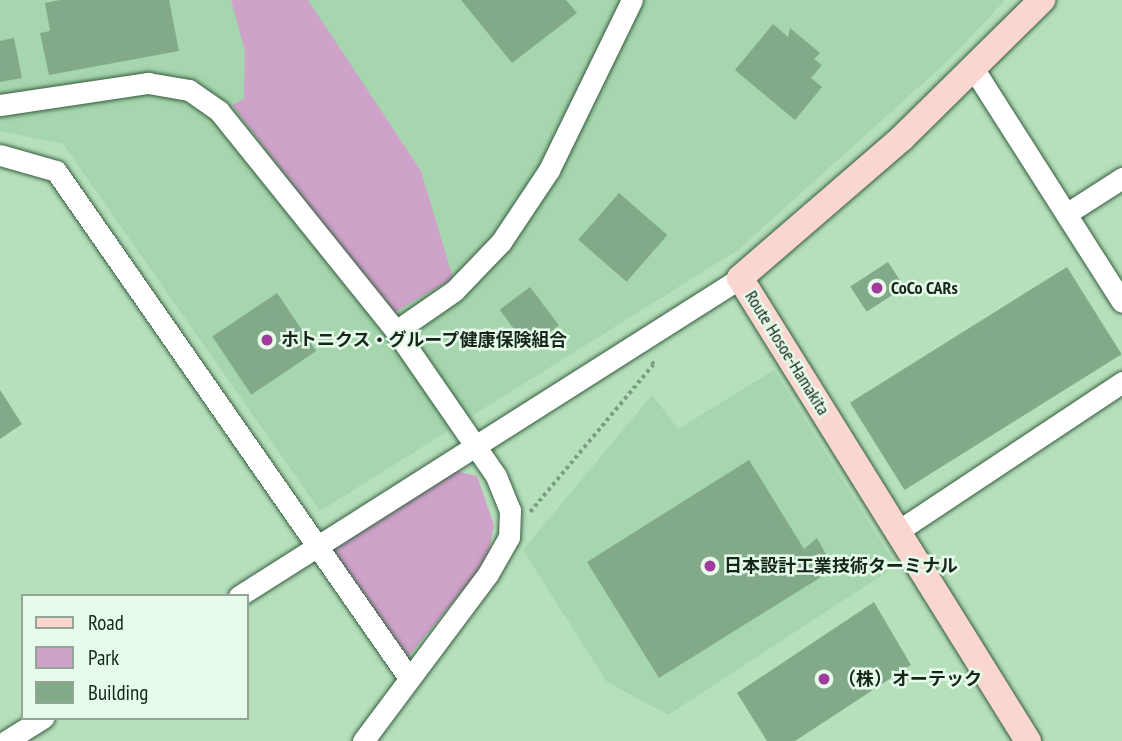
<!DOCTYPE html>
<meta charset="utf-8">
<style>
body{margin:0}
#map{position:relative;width:1122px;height:741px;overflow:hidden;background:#b6e0bc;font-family:"PT Sans Narrow","Noto Sans JP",sans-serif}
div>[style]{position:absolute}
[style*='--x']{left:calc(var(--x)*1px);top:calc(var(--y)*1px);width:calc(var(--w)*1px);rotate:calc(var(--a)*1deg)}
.built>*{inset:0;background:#a5d6ad}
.green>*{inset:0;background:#cfa2ca}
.building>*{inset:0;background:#82aa88;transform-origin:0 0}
.path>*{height:3.5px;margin-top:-1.75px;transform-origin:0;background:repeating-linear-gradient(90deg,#7d9d82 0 3.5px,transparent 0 7px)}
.roads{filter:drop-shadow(0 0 2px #365c3e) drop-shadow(0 0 2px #365c3e)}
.minor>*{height:21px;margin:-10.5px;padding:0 10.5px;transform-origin:10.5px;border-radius:10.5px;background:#fff}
.major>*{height:26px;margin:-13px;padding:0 13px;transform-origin:13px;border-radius:13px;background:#fad6d0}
.dots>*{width:19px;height:19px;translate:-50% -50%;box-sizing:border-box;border:4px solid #e6fbe9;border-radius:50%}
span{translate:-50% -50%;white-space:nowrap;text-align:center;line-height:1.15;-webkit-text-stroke:5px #e6fbe9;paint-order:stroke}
.poi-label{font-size:18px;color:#162619;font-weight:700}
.left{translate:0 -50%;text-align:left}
.street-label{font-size:18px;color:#162619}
.legend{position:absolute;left:21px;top:594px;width:228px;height:126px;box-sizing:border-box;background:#e6fbe9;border:2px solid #93a696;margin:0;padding:9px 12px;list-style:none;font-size:21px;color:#162619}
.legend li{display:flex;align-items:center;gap:14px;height:35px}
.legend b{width:35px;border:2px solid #93a696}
</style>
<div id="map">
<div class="built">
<div style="clip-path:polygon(0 0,1005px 0,951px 58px,738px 250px,320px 511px,63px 144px,0 131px)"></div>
<div style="clip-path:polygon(774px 370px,896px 566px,668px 715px,607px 682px,523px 550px,652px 395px,678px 429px)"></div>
</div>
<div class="green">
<div style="clip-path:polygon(231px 0,308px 0,421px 171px,453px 278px,392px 314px,232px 105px,244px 99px,245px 51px)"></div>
<div style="clip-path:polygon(451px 470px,477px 476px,494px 525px,487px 560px,408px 657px,331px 550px)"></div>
</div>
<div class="building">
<div style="clip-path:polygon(60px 0,169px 0,179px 51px,49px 75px,40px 33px,50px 31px,45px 3px)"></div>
<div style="clip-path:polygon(461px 0,566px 0,577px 13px,512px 63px)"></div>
<div style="clip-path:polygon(773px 24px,788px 37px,790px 28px,820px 53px,814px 59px,822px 65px,811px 78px,822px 87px,795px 120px,735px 70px)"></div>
<div style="clip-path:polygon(14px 38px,22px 78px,0 82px,0 41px)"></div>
<div style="left:619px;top:193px;width:64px;height:62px;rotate:41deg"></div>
<div style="left:888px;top:262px;width:30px;height:45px;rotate:57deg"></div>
<div style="left:1067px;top:267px;width:103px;height:256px;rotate:58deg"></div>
<div style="left:530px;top:287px;width:48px;height:38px;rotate:53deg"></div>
<div style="left:277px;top:293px;width:70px;height:78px;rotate:56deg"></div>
<div style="clip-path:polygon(0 390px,22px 424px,0 439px)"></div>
<div style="clip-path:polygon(749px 460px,804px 549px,817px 538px,834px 569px,659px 678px,587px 562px)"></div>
<div style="clip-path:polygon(874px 602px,911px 665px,795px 741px,767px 741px,737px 693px)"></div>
</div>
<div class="path">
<div style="--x:530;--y:512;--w:192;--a:-50.1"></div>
<div style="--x:653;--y:365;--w:7;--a:-106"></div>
</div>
<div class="roads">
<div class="minor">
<div style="--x:973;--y:68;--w:277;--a:57.5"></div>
<div style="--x:0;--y:105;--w:150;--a:-8.5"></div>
<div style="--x:148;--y:83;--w:42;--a:9.7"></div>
<div style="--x:189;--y:90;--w:37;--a:35"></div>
<div style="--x:219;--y:111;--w:282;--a:51.2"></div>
<div style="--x:396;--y:331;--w:176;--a:55.4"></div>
<div style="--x:496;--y:476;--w:37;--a:68"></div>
<div style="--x:510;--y:510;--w:27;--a:92"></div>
<div style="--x:509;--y:537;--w:43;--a:119.6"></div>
<div style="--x:488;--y:574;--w:209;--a:126.8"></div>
<div style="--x:0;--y:155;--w:58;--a:15.9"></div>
<div style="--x:56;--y:171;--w:614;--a:55.15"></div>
<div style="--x:1066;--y:214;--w:67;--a:-32.7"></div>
<div style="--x:396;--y:331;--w:70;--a:-34.6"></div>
<div style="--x:454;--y:291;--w:68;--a:-46.2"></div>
<div style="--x:501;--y:242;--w:87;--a:-56.3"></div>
<div style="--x:549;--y:170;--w:189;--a:-64"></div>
<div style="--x:898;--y:531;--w:269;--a:-33.6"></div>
<div style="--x:239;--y:596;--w:593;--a:-32.4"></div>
<div style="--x:6;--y:741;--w:44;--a:-31.9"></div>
</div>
<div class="major">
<div style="--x:1028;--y:741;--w:545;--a:-121.88"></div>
<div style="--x:740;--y:278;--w:214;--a:-40.8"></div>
<div style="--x:902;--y:138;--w:197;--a:-44.6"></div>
</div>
</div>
<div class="dots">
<div style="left:877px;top:288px;background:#a23b9e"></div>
<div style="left:267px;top:340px;background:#a23b9e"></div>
<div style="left:710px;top:566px;background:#a23b9e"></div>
<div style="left:824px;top:679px;background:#a23b9e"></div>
</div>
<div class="poi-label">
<span class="left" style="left:891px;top:288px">CoCo CARs</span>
<span class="left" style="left:281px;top:340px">ホトニクス・グループ健康保険組合</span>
<span class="left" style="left:724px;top:566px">日本設計工業技術ターミナル</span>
<span class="left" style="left:838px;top:679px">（株）オーテック</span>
</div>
<div class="street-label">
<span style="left:787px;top:353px;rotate:58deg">Route Hosoe-Hamakita</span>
</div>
<ul class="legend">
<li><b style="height:9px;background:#fad6d0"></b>Road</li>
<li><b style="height:19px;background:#cfa2ca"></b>Park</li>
<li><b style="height:19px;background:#82aa88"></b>Building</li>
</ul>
</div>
